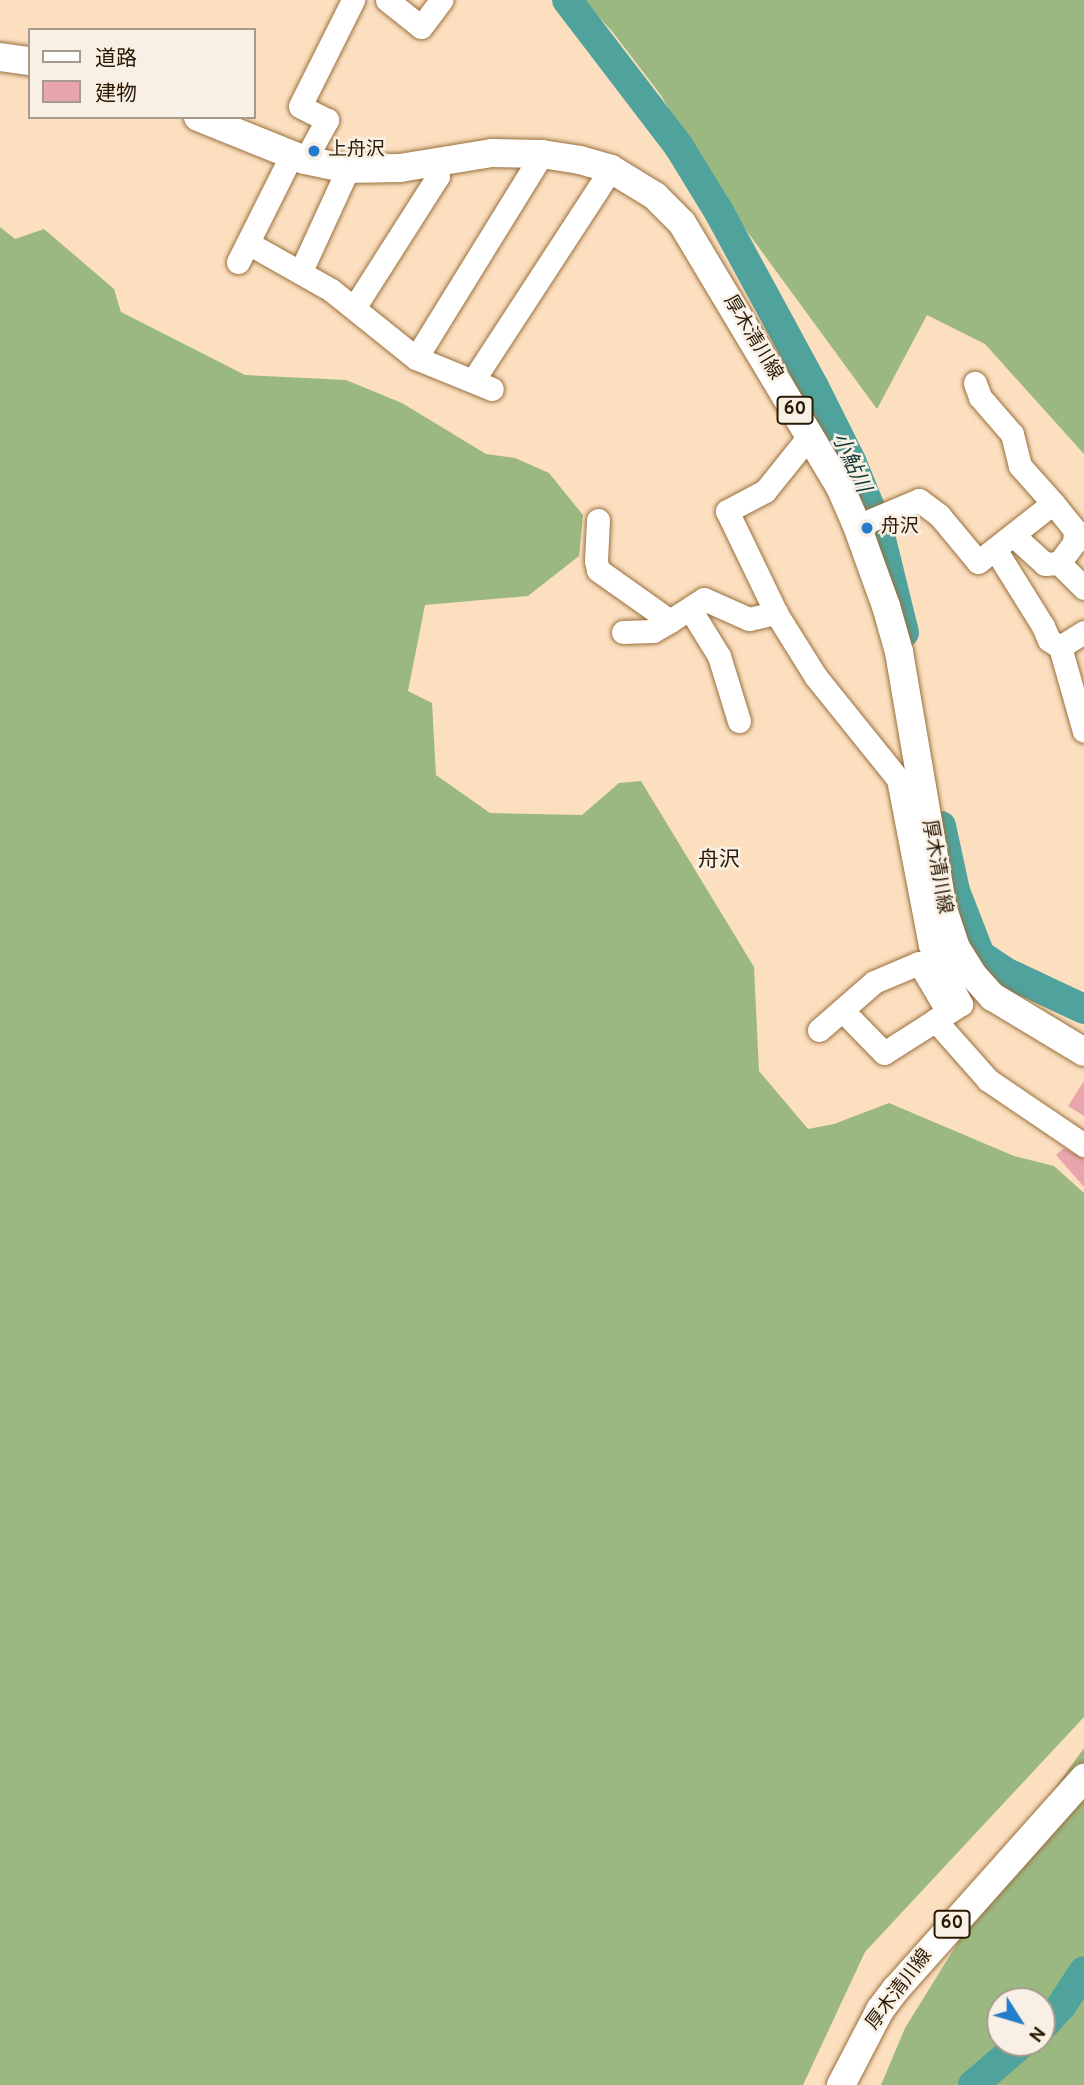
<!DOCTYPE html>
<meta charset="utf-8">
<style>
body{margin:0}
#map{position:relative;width:1084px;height:2085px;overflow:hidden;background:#fbdfbf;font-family:Overpass,"Noto Sans JP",sans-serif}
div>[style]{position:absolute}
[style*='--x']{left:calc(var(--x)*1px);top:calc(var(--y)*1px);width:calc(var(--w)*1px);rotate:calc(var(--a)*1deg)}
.forest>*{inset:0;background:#9cb881}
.river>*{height:30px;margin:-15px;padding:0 15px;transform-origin:15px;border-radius:15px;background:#50a29d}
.building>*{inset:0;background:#e9a5ae}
.roads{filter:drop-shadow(0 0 2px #996f3c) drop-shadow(0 0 2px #996f3c)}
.minor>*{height:23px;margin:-11.5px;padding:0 11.5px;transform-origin:11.5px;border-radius:11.5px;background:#fff}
.major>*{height:28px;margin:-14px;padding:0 14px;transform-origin:14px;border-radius:14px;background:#fff}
.dots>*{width:19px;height:19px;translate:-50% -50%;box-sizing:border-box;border:4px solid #f9f0e5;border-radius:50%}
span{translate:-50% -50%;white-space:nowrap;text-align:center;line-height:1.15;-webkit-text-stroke:5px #f9f0e5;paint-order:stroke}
.shield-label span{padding:2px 5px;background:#f9f0e5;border:2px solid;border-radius:5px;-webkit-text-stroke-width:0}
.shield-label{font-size:18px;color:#2a1904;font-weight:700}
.poi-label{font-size:19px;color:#2a1904}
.left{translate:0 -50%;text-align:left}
.street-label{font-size:19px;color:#2a1904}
.water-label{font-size:21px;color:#163d3b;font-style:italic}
.neighbourhood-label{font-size:21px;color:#2a1904}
.legend{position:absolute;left:28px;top:28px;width:228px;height:91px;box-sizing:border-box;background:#f9f0e5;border:2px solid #a69a8b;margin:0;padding:9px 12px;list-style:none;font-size:21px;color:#2a1904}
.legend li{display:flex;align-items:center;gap:14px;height:35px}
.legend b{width:35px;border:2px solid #a69a8b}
.north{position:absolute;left:986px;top:1987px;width:70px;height:70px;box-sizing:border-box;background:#f9f0e5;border:2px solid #a69a8b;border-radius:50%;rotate:127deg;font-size:19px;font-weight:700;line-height:28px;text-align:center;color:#2a1904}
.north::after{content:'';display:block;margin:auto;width:24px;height:32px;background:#247cca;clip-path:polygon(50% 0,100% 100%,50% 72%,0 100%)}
</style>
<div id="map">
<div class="forest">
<div style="clip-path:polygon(583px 0,1084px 0,1084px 454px,985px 344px,927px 315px,877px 409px,727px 204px,660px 94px,611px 30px)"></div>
<div style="clip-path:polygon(0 227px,15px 239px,44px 229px,114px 289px,121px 312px,245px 375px,346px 380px,402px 403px,486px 454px,515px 458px,549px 473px,583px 515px,579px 556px,528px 596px,425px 605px,408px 691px,432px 703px,436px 775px,490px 813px,582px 815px,619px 783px,641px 781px,754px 967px,759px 1071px,808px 1129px,834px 1124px,889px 1103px,1014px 1156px,1054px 1166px,1084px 1193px,1084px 1717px,865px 1952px,803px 2085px,0 2085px)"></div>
<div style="clip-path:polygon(evenodd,1084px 1748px,1084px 2085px,881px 2085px,905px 2028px,1045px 1802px,1084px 1748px,1000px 2001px,1042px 2001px,1042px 2043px,1000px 2043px,1000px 2001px)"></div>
</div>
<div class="river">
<div style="--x:567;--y:0;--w:183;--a:52.6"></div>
<div style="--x:678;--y:145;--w:79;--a:58.5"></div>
<div style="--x:719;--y:212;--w:199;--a:61.5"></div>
<div style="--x:814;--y:387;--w:83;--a:63.4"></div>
<div style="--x:851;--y:461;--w:71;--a:67.8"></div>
<div style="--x:878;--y:527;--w:109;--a:76.2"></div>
<div style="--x:941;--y:826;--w:66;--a:77.8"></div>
<div style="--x:955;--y:891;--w:69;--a:68.7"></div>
<div style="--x:980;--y:955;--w:30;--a:34"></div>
<div style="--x:1005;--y:972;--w:87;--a:25.1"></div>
<div style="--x:1042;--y:2027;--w:30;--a:-48"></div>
<div style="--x:1062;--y:2005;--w:40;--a:-57.1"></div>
<div style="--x:973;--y:2085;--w:65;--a:-40.6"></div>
</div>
<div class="building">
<div style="clip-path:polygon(1084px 1081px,1084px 1116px,1068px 1106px)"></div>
<div style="clip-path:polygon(1064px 1148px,1084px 1159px,1084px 1187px,1056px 1155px)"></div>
</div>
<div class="roads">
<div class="minor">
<div style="--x:387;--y:0;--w:43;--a:38.5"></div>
<div style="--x:421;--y:27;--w:34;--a:-53"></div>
<div style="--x:305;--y:160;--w:46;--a:-61.2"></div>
<div style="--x:327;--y:120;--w:30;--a:-153"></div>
<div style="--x:300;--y:106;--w:119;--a:-63.4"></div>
<div style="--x:248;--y:243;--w:95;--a:29.5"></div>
<div style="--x:331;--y:290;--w:109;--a:38.7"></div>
<div style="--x:416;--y:358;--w:82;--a:22.2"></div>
<div style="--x:238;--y:262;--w:119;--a:-63.4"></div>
<div style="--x:301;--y:271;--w:112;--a:-65.3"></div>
<div style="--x:354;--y:308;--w:156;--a:-57.5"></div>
<div style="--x:438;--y:176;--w:14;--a:-90"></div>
<div style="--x:416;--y:358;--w:240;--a:-58.3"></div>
<div style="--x:474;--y:379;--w:251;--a:-56.9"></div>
<div style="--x:810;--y:435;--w:72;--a:128.8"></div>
<div style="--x:765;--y:491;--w:43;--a:152.2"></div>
<div style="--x:727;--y:511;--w:113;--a:64.3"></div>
<div style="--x:776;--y:613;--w:75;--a:58"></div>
<div style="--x:816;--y:677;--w:131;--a:51.2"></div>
<div style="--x:898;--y:779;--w:169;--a:79.1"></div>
<div style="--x:930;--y:945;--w:67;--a:62.3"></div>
<div style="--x:961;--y:1004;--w:91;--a:147.5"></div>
<div style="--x:884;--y:1053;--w:59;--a:-134.3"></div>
<div style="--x:1053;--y:503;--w:35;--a:51"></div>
<div style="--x:1075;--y:530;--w:13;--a:94"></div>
<div style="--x:1074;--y:543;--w:25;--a:127"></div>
<div style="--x:598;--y:520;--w:41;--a:92.8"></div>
<div style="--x:596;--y:561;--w:9;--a:77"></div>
<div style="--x:598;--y:570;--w:88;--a:35.3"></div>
<div style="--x:670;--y:621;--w:40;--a:-32.9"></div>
<div style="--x:704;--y:599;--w:49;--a:24"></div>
<div style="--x:749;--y:619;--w:28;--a:-13"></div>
<div style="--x:857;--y:526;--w:67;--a:-22.8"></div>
<div style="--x:919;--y:500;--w:25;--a:37"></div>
<div style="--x:939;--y:515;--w:61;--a:50.3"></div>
<div style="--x:978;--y:562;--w:95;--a:-38.2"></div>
<div style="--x:1053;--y:503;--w:50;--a:-131.7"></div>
<div style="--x:1020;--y:466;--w:33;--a:-104"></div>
<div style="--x:1012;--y:434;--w:49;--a:-130.9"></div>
<div style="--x:980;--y:397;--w:15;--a:-110"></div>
<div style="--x:1013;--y:535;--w:43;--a:42.2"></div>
<div style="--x:1045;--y:564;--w:14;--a:-4"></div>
<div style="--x:1059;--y:563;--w:35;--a:45"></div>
<div style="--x:995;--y:549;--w:91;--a:58.1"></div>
<div style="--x:1043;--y:626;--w:15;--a:67"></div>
<div style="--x:1049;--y:640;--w:13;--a:32"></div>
<div style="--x:690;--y:609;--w:55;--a:58.3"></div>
<div style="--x:719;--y:656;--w:68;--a:72.9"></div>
<div style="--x:623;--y:632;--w:30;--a:-2"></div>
<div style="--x:653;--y:631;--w:20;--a:-30"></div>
<div style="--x:1084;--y:632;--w:28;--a:148"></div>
<div style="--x:1060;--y:647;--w:87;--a:74.1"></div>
<div style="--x:935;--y:1020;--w:80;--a:48.5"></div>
<div style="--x:988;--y:1080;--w:116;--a:34.1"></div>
<div style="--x:819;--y:1030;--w:73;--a:-41.1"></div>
<div style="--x:874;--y:982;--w:49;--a:-22.9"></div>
<div style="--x:919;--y:963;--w:57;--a:59.4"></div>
</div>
<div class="major">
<div style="--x:0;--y:57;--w:30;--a:8"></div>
<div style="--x:198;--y:117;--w:115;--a:21.9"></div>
<div style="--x:305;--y:160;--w:44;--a:11.8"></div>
<div style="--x:348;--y:169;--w:52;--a:-1.1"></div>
<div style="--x:400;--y:168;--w:93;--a:-9.3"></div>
<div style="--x:492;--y:153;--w:50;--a:1.1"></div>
<div style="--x:542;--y:154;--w:38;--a:9"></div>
<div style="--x:580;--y:160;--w:32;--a:16"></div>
<div style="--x:611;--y:169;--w:52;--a:31.5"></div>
<div style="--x:655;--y:196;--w:38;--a:45"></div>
<div style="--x:682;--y:223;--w:308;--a:59.1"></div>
<div style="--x:840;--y:487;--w:43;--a:66.4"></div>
<div style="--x:857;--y:526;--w:85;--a:70.1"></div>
<div style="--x:886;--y:606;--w:48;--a:74.2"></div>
<div style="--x:899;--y:652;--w:261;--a:80.3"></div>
<div style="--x:943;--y:909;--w:41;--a:71.6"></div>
<div style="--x:956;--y:948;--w:31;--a:58"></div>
<div style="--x:972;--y:974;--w:31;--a:48"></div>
<div style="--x:993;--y:997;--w:106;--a:31.1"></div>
<div style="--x:841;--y:2085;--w:85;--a:-62.5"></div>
<div style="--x:880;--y:2010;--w:26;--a:-53"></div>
<div style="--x:896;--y:1989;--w:283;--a:-48.3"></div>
</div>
</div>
<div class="dots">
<div style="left:314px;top:151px;background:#247cca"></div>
<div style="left:867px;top:528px;background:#247cca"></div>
</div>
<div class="shield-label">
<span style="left:795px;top:410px">60</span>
<span style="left:952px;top:1924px">60</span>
</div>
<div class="poi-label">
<span class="left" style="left:328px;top:151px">上舟沢</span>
<span class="left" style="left:881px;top:528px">舟沢</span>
</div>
<div class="street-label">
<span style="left:752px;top:338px;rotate:59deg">厚木清川線</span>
<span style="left:936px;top:867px;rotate:80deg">厚木清川線</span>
<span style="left:900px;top:1990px;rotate:-53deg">厚木清川線</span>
</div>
<div class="water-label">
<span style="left:850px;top:463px;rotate:65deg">小鮎川</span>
</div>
<div class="neighbourhood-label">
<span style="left:719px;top:861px">舟沢</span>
</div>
<ul class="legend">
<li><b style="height:9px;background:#fff"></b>道路</li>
<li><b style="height:19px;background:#e9a5ae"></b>建物</li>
</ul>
<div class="north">N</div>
</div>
